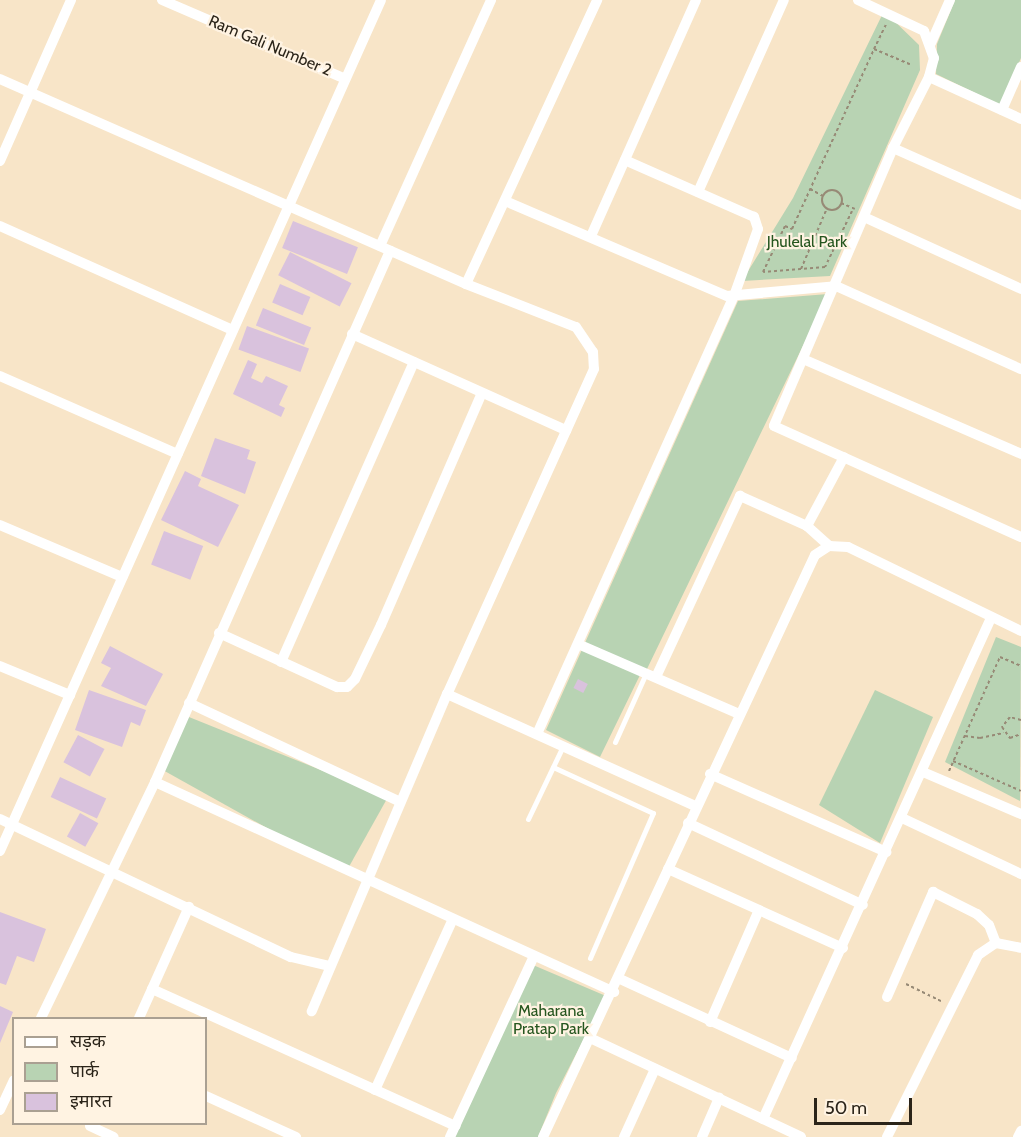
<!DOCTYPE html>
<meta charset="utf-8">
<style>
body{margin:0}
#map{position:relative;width:1021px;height:1137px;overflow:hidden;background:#f8e5c8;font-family:Cabin,"Noto Sans Devanagari",sans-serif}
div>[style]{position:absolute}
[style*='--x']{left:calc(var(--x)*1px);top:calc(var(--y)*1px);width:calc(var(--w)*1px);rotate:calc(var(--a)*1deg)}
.green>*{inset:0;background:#b8d3b3}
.building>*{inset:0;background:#d9c2dd;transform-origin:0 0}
.path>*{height:2px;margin-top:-1px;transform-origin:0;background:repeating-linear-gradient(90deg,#978a76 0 3px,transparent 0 6px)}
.path>.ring{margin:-1px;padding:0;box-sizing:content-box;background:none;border:2px solid #978a76;border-radius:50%}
.service>*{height:5px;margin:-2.5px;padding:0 2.5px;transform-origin:2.5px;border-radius:2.5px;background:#fff}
.minor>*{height:10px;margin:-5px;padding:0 5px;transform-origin:5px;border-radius:5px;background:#fff}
span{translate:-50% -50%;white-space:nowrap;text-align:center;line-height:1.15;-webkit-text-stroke:4.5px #fff3e2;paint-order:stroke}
.street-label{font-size:16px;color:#2b2419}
.park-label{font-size:16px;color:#26561f}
.legend{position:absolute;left:12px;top:1017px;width:195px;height:108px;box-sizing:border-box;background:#fff3e2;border:2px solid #aaa092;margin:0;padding:8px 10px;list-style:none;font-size:18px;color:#2b2419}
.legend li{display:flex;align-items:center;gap:12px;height:30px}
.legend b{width:30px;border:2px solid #aaa092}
.scale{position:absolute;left:814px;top:1098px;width:98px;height:27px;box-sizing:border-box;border:3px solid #2b2419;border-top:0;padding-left:8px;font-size:18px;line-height:21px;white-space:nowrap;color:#2b2419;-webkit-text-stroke:4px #fff3e2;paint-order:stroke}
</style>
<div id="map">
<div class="green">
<div style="clip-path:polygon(955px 0,1021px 0,1021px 58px,1000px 105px,936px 74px,937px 44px)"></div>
<div style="clip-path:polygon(884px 11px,919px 45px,920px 70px,830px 276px,742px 281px,793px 198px)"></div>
<div style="clip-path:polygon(828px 294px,647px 669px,640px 675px,600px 757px,546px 730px,738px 301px)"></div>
<div style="clip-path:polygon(996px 637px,1021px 647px,1020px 801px,945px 762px)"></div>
<div style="clip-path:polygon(875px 690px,933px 717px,880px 843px,819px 805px)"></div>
<div style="clip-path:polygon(184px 715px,388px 797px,346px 872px,161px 769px)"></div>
<div style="clip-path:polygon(533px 965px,606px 996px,556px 1093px,538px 1137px,455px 1137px)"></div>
</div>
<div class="building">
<div style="left:293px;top:221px;width:70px;height:29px;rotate:22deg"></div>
<div style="left:290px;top:252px;width:69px;height:26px;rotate:27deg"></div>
<div style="left:280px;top:284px;width:33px;height:20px;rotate:23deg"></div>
<div style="left:263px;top:308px;width:52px;height:19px;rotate:22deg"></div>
<div style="left:247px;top:326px;width:66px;height:25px;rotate:20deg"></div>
<div style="clip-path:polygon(248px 360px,257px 364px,251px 378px,262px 383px,266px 376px,288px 386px,279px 405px,285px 408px,281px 417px,233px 394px)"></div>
<div style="clip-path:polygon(215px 438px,250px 450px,247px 459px,256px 462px,245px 494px,201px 476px)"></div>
<div style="clip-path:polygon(185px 471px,201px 479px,198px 486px,239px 505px,218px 547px,161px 520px)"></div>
<div style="left:164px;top:531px;width:42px;height:36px;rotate:21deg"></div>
<div style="clip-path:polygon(110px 646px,163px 674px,146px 706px,101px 686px,111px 668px,101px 663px)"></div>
<div style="left:578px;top:679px;width:11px;height:10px;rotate:27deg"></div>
<div style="clip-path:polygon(89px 690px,146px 710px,140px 726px,131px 722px,122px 747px,75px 730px)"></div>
<div style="left:78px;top:735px;width:30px;height:31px;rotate:28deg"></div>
<div style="left:60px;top:777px;width:51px;height:22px;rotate:25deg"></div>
<div style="left:80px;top:813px;width:21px;height:27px;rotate:29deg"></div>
<div style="clip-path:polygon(0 912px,46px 929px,34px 962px,17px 956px,6px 985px,0 983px)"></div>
<div style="clip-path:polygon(0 1006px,13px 1012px,0 1043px)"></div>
</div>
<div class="path">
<div style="--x:874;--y:49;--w:28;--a:-64"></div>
<div style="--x:810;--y:189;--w:15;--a:28"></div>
<div class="ring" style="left:822px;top:190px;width:18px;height:18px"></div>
<div style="--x:841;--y:203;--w:15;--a:23"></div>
<div style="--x:852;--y:211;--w:62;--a:115.7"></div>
<div style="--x:825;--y:267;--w:62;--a:175.4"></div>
<div style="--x:763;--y:272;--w:51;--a:-64.4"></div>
<div style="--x:785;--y:226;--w:8;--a:23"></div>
<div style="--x:792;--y:229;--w:198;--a:-65.5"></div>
<div style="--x:874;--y:49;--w:39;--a:23"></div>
<div style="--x:801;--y:269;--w:66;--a:-66.9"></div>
<div style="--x:1021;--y:720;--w:11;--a:-165"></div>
<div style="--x:1010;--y:717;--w:13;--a:129"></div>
<div style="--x:1002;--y:727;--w:14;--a:54"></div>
<div style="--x:1010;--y:738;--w:12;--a:-20"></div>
<div style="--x:965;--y:736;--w:15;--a:8"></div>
<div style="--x:980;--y:738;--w:24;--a:-12"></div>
<div style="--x:953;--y:761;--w:74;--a:23.8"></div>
<div style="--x:949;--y:771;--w:125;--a:-65.9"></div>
<div style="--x:1000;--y:657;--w:23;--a:23"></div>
<div style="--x:906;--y:984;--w:39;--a:26"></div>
</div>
<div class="service">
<div style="--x:615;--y:742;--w:76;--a:-65.8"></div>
<div style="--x:553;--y:767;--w:110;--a:24.7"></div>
<div style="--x:653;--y:813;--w:158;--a:113.5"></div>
<div style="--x:528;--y:819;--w:81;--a:-64.4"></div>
</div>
<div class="minor">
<div style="--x:162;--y:0;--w:199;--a:23.3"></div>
<div style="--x:858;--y:0;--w:73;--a:25.2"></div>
<div style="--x:924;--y:31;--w:29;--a:70"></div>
<div style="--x:934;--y:58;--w:20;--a:105"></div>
<div style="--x:929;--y:77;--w:80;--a:116.9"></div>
<div style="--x:893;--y:148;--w:302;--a:113.2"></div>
<div style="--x:774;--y:426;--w:271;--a:24.2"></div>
<div style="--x:931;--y:43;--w:47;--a:-66.2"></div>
<div style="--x:929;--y:77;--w:101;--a:24.5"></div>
<div style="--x:0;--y:79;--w:509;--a:23.75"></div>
<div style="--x:466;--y:284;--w:118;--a:21.4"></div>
<div style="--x:576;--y:327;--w:30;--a:56"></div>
<div style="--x:593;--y:352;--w:17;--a:87"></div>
<div style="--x:594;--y:369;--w:357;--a:114.3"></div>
<div style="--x:447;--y:694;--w:345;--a:113.1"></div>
<div style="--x:1002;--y:110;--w:47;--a:-66.2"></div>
<div style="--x:893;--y:148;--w:140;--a:24"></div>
<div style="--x:0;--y:161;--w:176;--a:-66.2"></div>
<div style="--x:698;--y:192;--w:210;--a:-65.9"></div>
<div style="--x:505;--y:201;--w:241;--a:23.2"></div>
<div style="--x:727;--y:296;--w:109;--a:-5.2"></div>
<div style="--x:836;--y:286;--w:203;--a:24.2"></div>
<div style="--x:864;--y:217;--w:173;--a:24.6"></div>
<div style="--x:0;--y:226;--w:255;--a:24.1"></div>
<div style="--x:591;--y:236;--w:258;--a:-66"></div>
<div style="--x:380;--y:246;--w:270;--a:-65.7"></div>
<div style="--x:466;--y:284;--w:313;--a:-65.2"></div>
<div style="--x:352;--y:334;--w:235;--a:24.2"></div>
<div style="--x:803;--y:359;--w:238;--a:23.5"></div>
<div style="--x:0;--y:376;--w:194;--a:23.7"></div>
<div style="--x:0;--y:525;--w:133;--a:23.1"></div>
<div style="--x:807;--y:526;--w:78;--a:-61.8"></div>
<div style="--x:219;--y:633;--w:130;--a:24.6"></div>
<div style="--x:337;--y:687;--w:10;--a:0"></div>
<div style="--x:347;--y:687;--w:11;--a:-45"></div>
<div style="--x:355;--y:679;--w:60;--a:-64.3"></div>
<div style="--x:381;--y:625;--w:253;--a:-66.5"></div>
<div style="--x:578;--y:644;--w:176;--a:23.5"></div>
<div style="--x:281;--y:662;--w:328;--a:-66.1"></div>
<div style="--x:0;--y:666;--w:76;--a:22.5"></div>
<div style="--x:656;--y:677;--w:200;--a:-65.1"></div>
<div style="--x:740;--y:496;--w:73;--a:24.1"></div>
<div style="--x:807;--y:526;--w:30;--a:42"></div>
<div style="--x:447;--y:694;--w:272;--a:24.3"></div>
<div style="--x:189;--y:703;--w:233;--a:25.1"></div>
<div style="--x:537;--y:734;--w:480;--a:-65.8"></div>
<div style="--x:734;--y:296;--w:71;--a:-70.3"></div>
<div style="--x:758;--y:229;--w:13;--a:-108"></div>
<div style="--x:754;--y:217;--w:141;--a:-156.2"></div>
<div style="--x:923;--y:772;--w:107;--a:23.2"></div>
<div style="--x:710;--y:774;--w:193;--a:23.9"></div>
<div style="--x:155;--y:782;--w:505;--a:24.58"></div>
<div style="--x:902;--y:818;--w:132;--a:25.2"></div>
<div style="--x:0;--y:819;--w:322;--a:25.4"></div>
<div style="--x:291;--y:957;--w:39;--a:13"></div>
<div style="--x:688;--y:823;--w:193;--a:25.1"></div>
<div style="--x:0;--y:851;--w:932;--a:-65.88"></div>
<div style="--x:668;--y:869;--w:192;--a:24.3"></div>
<div style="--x:620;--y:979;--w:189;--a:24.7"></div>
<div style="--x:152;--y:989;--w:333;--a:24.3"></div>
<div style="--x:887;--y:997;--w:115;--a:-66.3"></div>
<div style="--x:933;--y:892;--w:49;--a:26.6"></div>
<div style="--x:977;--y:914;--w:16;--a:43"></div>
<div style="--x:989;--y:925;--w:19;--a:69"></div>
<div style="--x:41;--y:1018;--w:262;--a:-64.2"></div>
<div style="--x:155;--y:782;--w:581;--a:-66.13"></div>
<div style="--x:139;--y:1018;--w:122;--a:-65.8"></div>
<div style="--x:710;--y:1022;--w:122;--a:-66.4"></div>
<div style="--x:590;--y:1038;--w:233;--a:25.1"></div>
<div style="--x:375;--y:1090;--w:186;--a:-65.5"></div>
<div style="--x:206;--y:1096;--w:99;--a:24.5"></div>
<div style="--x:0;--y:1110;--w:33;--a:-65"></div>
<div style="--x:763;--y:1119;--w:550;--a:-65.53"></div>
<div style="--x:90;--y:1126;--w:26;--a:25"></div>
<div style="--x:450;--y:1137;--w:197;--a:-65.1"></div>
<div style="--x:543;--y:1137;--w:642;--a:-64.95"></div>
<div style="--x:815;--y:555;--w:17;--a:-33"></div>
<div style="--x:829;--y:546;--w:19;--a:3"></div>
<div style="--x:848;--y:547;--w:192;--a:25.9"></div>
<div style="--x:624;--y:1137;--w:75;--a:-65.5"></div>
<div style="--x:702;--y:1137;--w:43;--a:-66.4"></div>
<div style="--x:887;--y:1137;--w:203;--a:-63.4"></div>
<div style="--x:978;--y:955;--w:22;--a:-34"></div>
<div style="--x:996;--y:943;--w:25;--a:11"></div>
<div style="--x:1018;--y:1137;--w:7;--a:-63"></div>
</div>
<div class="street-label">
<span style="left:270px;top:46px;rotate:23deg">Ram Gali Number 2</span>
</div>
<div class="park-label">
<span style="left:807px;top:242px">Jhulelal Park</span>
<span style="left:551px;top:1020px">Maharana<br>Pratap Park</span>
</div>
<ul class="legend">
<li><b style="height:8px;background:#fff"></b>सड़क</li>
<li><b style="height:16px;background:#b8d3b3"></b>पार्क</li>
<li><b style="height:16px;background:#d9c2dd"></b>इमारत</li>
</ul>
<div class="scale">50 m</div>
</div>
